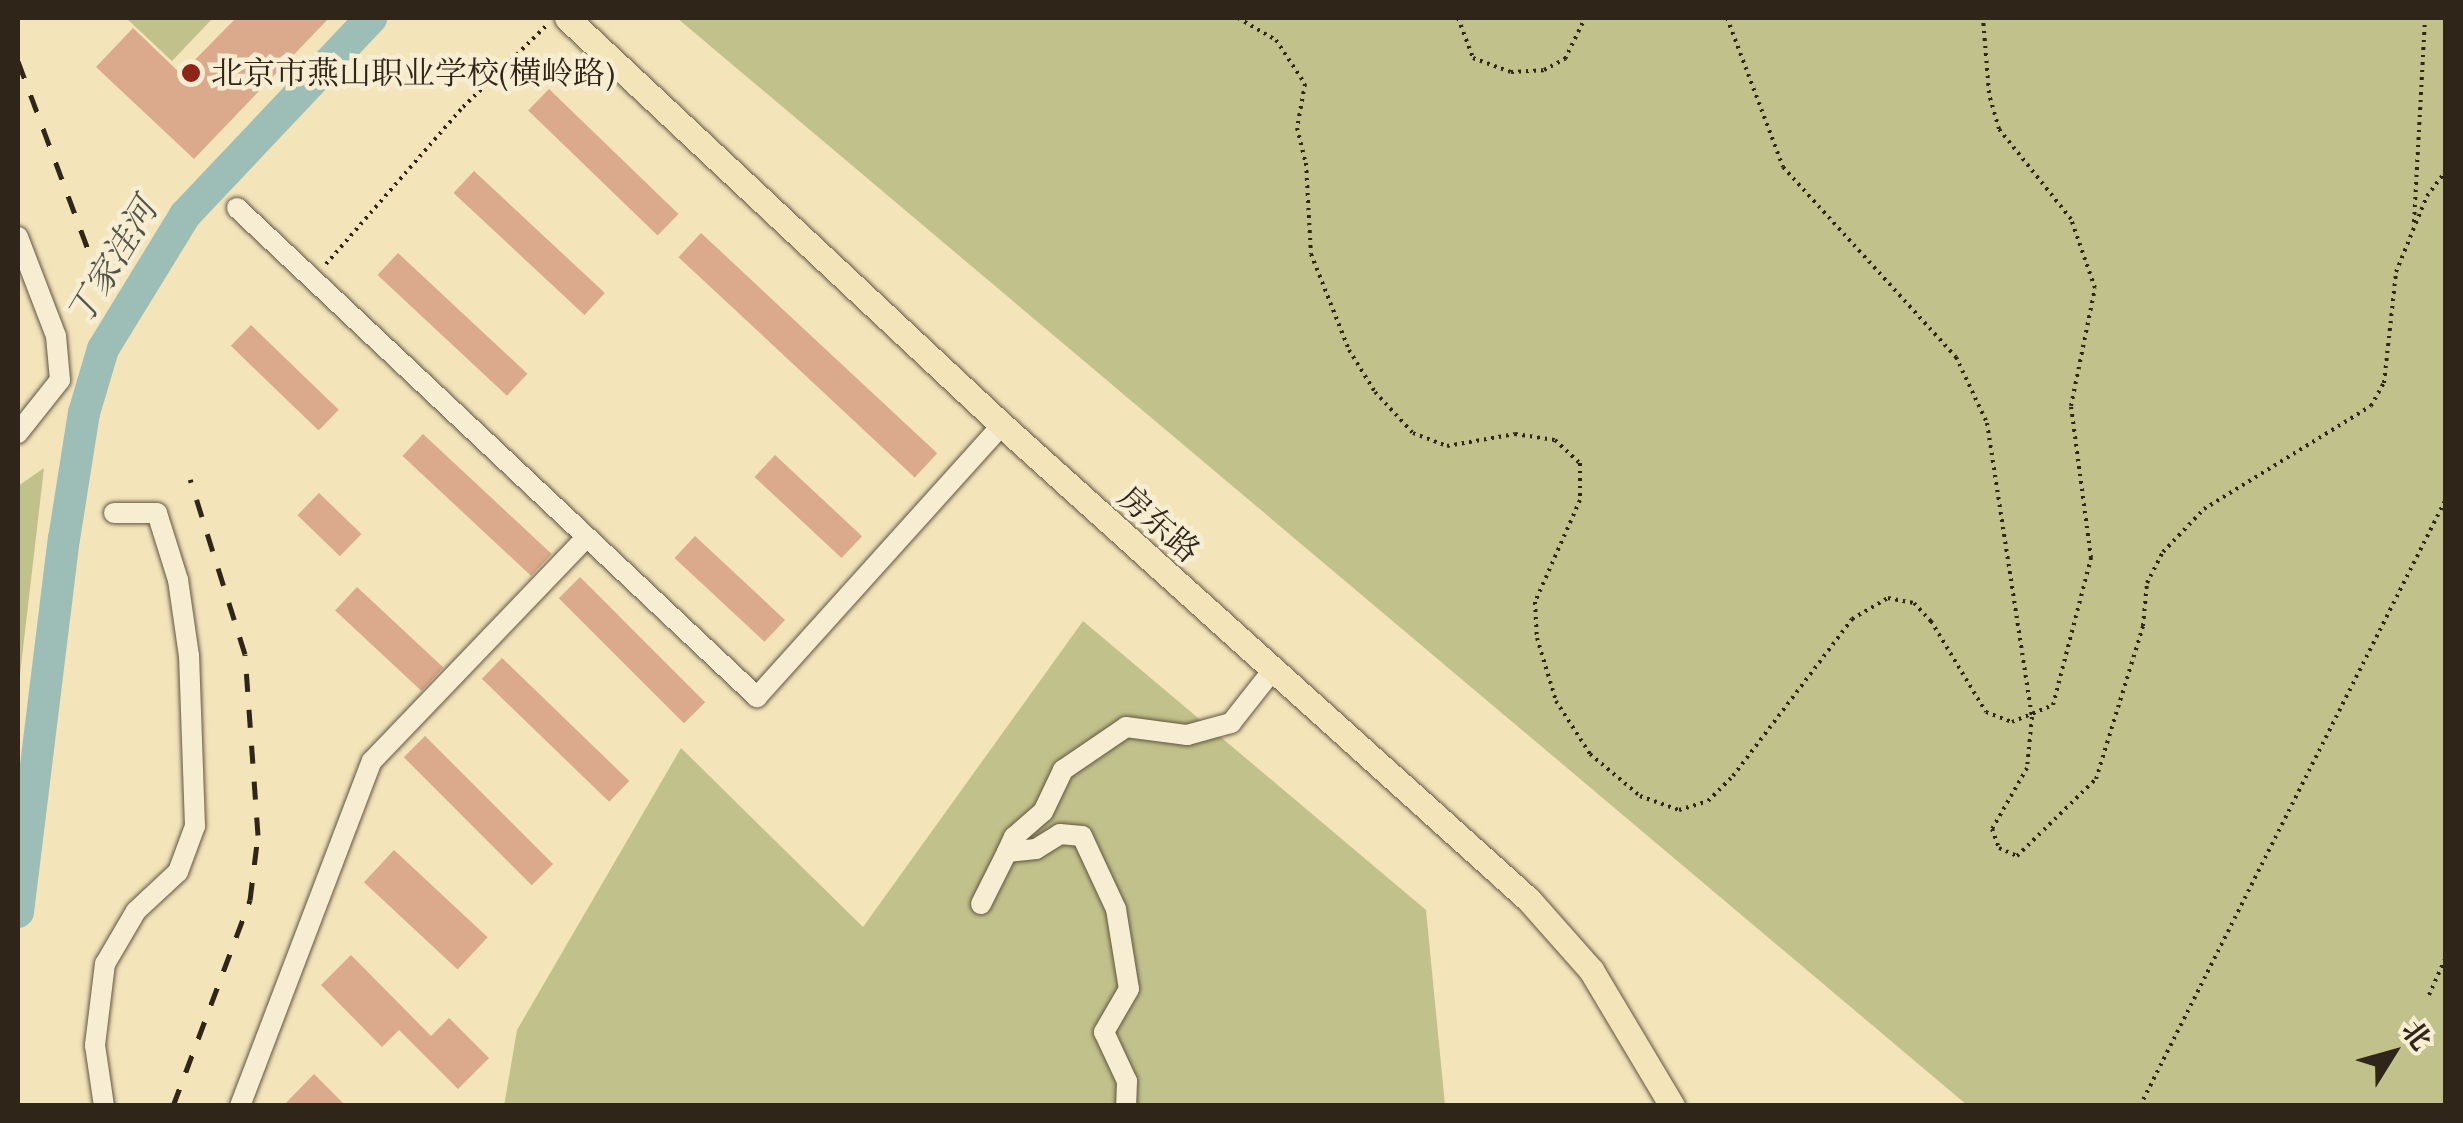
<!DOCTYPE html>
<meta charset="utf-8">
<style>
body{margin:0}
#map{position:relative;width:2463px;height:1123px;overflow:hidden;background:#f3e4ba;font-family:"EB Garamond","Noto Serif SC",serif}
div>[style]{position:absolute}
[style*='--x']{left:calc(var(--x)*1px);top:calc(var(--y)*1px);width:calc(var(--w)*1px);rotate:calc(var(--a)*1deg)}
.green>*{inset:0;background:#c1c28b}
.river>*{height:32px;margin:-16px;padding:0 16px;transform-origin:16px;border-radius:16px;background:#9dbdb7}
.building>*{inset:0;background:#dba98b;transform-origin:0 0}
.path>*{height:4px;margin-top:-2px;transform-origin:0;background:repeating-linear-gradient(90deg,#302519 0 2.5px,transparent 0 7.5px)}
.roads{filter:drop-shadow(0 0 2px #615541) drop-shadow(0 0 2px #615541)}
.minor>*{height:20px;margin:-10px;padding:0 10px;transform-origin:10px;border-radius:10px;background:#f7edd2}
.major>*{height:25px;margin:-12.5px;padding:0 12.5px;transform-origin:12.5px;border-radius:12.5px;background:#f3e4ba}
.rail>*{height:5px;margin-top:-2.5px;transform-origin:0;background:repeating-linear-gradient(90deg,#302519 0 18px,transparent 0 36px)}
.dots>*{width:28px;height:28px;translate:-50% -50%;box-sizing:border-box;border:5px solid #f7edd2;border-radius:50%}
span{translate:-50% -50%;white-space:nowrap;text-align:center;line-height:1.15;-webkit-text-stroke:9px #f7edd2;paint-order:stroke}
.poi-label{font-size:32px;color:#302519}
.left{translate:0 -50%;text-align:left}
.street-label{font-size:32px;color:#302519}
.water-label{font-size:35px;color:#515348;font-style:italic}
.frame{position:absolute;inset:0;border:20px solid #302519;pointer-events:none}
.north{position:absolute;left:2343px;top:1003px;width:100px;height:100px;-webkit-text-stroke:8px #f7edd2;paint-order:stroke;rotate:53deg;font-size:28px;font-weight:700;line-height:40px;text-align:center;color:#302519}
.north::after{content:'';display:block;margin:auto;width:35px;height:45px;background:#302519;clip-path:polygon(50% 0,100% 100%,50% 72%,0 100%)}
</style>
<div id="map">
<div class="green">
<div style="clip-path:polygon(126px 18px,213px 18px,172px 61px)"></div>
<div style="clip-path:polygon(677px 18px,2445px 18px,2445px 1105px,1967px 1105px)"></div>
<div style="clip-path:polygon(44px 468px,18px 692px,18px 486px)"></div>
<div style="clip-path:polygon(1083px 621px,1426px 910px,1445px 1105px,504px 1106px,517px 1030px,681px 748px,863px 927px)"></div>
</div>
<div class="river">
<div style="--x:18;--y:912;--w:376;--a:-83"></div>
<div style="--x:64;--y:539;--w:128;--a:-81"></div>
<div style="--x:84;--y:413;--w:67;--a:-73.5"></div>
<div style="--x:103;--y:349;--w:157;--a:-58.5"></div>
<div style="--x:185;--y:215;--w:271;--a:-46.6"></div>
</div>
<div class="building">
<div style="clip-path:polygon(236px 18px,329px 18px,194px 159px,96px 67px,133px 28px,181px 74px)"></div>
<div style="left:549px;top:89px;width:180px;height:30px;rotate:44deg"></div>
<div style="left:474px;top:171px;width:179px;height:30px;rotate:43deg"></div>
<div style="left:701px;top:233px;width:323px;height:33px;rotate:43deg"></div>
<div style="left:398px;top:253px;width:177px;height:30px;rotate:43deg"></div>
<div style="left:251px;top:325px;width:122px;height:29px;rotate:44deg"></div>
<div style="left:423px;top:434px;width:176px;height:30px;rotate:43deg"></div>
<div style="left:775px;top:455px;width:119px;height:30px;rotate:43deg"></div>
<div style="left:319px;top:493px;width:59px;height:31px;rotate:44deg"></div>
<div style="left:695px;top:536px;width:123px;height:30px;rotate:43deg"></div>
<div style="left:580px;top:577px;width:177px;height:30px;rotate:45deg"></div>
<div style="left:357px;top:587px;width:118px;height:32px;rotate:43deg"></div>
<div style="left:502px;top:658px;width:177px;height:29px;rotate:44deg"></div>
<div style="left:425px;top:736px;width:181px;height:30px;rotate:45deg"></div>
<div style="left:394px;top:850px;width:128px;height:44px;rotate:43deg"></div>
<div style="clip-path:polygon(351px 955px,431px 1036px,449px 1018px,489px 1058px,458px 1089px,399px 1030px,382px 1047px,321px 985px)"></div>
<div style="clip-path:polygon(314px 1074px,346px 1106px,283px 1106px)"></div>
</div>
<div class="path">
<div style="--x:1238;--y:18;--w:44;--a:30.1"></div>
<div style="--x:1276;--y:40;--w:53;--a:56.6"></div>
<div style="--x:1305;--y:84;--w:45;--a:100.3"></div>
<div style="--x:1297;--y:128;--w:36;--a:76"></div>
<div style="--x:1306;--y:163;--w:91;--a:86.9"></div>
<div style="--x:1311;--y:254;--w:103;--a:68.4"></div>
<div style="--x:1349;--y:350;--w:49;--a:58.2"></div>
<div style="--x:1375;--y:392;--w:56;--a:47.2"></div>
<div style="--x:1413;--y:433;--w:36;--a:21"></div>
<div style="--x:1447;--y:446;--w:69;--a:-10"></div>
<div style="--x:1515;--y:434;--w:40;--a:8.5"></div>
<div style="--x:1555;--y:440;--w:34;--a:43"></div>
<div style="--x:1580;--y:463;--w:37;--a:90"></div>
<div style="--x:1580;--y:500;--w:111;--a:113.8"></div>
<div style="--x:1535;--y:602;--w:36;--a:87"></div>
<div style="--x:1537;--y:638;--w:66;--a:73.2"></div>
<div style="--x:1556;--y:701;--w:63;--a:57.3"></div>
<div style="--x:1590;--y:754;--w:65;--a:40"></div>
<div style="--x:1640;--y:796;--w:41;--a:19.7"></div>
<div style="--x:1679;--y:810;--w:30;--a:-17"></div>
<div style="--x:1708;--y:801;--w:35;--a:-45"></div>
<div style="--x:1733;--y:776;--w:197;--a:-52.8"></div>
<div style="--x:1852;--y:619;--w:42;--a:-30.3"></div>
<div style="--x:1888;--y:598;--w:26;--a:11"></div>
<div style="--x:1914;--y:603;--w:25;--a:47"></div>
<div style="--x:1931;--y:621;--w:106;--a:58.9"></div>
<div style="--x:1986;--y:712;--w:28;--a:21"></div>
<div style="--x:2012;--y:722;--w:44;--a:-22.5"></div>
<div style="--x:2053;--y:705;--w:152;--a:-75.5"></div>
<div style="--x:2091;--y:558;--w:153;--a:-97.5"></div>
<div style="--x:2071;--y:406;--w:120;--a:-78.5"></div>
<div style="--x:2095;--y:288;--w:73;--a:-109.2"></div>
<div style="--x:2071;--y:219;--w:115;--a:-128.7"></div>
<div style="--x:1999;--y:129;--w:37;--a:-106"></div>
<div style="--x:1989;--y:93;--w:75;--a:-94.6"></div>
<div style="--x:1458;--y:18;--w:43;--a:69.4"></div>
<div style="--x:1473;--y:58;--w:40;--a:20.2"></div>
<div style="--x:1511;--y:72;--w:33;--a:-3"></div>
<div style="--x:1544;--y:70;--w:24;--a:-28"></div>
<div style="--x:1565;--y:59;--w:46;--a:-64"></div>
<div style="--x:1727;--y:18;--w:159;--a:69.4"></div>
<div style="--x:1783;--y:167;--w:257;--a:47.7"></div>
<div style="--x:1956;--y:357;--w:73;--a:64.8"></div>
<div style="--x:1987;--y:423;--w:297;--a:81.3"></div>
<div style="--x:2032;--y:717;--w:51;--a:95.6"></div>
<div style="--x:2027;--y:768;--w:70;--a:119.8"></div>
<div style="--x:1992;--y:829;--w:20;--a:70"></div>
<div style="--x:1999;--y:848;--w:20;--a:24"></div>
<div style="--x:2017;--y:856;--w:110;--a:-44.3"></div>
<div style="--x:2096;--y:779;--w:160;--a:-72.9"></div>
<div style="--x:2143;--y:626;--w:43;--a:-84.7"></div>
<div style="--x:2147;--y:583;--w:35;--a:-63"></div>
<div style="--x:2163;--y:552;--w:59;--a:-46.4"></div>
<div style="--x:2204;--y:509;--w:196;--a:-31.7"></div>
<div style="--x:2371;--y:406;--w:26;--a:-61"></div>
<div style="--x:2384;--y:383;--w:112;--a:-83.8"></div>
<div style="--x:2396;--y:272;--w:82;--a:-67.8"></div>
<div style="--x:2427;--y:196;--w:31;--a:-53"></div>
<div style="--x:2414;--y:222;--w:204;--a:-86.9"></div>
<div style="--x:326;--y:264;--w:208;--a:-48.9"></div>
<div style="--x:463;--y:107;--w:117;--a:-44.3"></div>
<div style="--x:2429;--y:995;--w:42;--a:-65.9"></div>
<div style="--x:2140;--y:1106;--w:680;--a:-63.25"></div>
</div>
<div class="roads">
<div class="minor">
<div style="--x:237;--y:208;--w:714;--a:43.24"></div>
<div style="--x:757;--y:697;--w:366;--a:-48"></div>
<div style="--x:18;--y:237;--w:106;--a:69"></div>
<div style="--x:56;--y:336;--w:44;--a:84.8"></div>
<div style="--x:60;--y:380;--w:68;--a:128.4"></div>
<div style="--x:1007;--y:852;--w:17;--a:-65"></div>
<div style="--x:1014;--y:837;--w:38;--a:-41"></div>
<div style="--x:1043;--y:812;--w:47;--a:-64.5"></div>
<div style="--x:1063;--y:770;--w:76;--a:-34.3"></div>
<div style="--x:1126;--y:727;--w:62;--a:7.5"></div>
<div style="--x:1187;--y:735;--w:46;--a:-15.3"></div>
<div style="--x:1231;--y:723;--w:66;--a:-51.7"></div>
<div style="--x:981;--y:904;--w:58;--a:-63.4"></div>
<div style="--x:1007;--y:852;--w:29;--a:-6"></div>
<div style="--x:1036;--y:849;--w:28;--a:-32"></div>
<div style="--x:1060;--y:834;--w:22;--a:5"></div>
<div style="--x:1082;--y:836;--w:81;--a:65"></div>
<div style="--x:1116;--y:909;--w:81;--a:80.8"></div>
<div style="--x:1129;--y:989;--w:50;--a:120.2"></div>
<div style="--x:1104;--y:1032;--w:54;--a:64.9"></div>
<div style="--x:1127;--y:1081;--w:25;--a:92"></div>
<div style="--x:104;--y:1106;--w:62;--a:-98.4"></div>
<div style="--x:95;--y:1045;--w:82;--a:-83"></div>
<div style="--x:105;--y:964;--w:61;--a:-59.7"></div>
<div style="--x:136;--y:911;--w:57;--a:-42.9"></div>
<div style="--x:178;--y:872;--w:49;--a:-69.7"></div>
<div style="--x:195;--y:826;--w:170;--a:-92"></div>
<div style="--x:189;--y:656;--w:77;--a:-98.2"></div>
<div style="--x:178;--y:580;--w:70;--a:-107.4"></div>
<div style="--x:157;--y:513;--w:43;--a:180"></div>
<div style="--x:240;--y:1106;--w:369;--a:-69.1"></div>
<div style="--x:372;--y:761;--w:310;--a:-46.2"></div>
</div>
<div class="major">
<div style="--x:567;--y:18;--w:596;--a:43.1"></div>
<div style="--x:1002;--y:425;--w:709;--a:42.03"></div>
<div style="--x:1529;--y:900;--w:94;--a:48.5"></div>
<div style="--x:1591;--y:970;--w:158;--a:59.2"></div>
</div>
</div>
<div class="rail">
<div style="--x:18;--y:61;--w:207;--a:69.6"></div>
<div style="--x:173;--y:1106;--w:220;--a:-69.5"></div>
<div style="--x:250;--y:900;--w:65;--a:-83"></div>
<div style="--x:258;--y:835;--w:181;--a:-94.1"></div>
<div style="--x:245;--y:654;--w:183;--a:-107.4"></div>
</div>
<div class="dots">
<div style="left:191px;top:73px;background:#8f2418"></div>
</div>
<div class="poi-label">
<span class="left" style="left:211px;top:73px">北京市燕山职业学校(横岭路)</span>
</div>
<div class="street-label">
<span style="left:1159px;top:524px;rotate:42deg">房东路</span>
</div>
<div class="water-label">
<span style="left:112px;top:262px;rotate:-59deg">丁家洼河</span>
</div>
<div class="frame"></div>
<div class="north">北</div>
</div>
